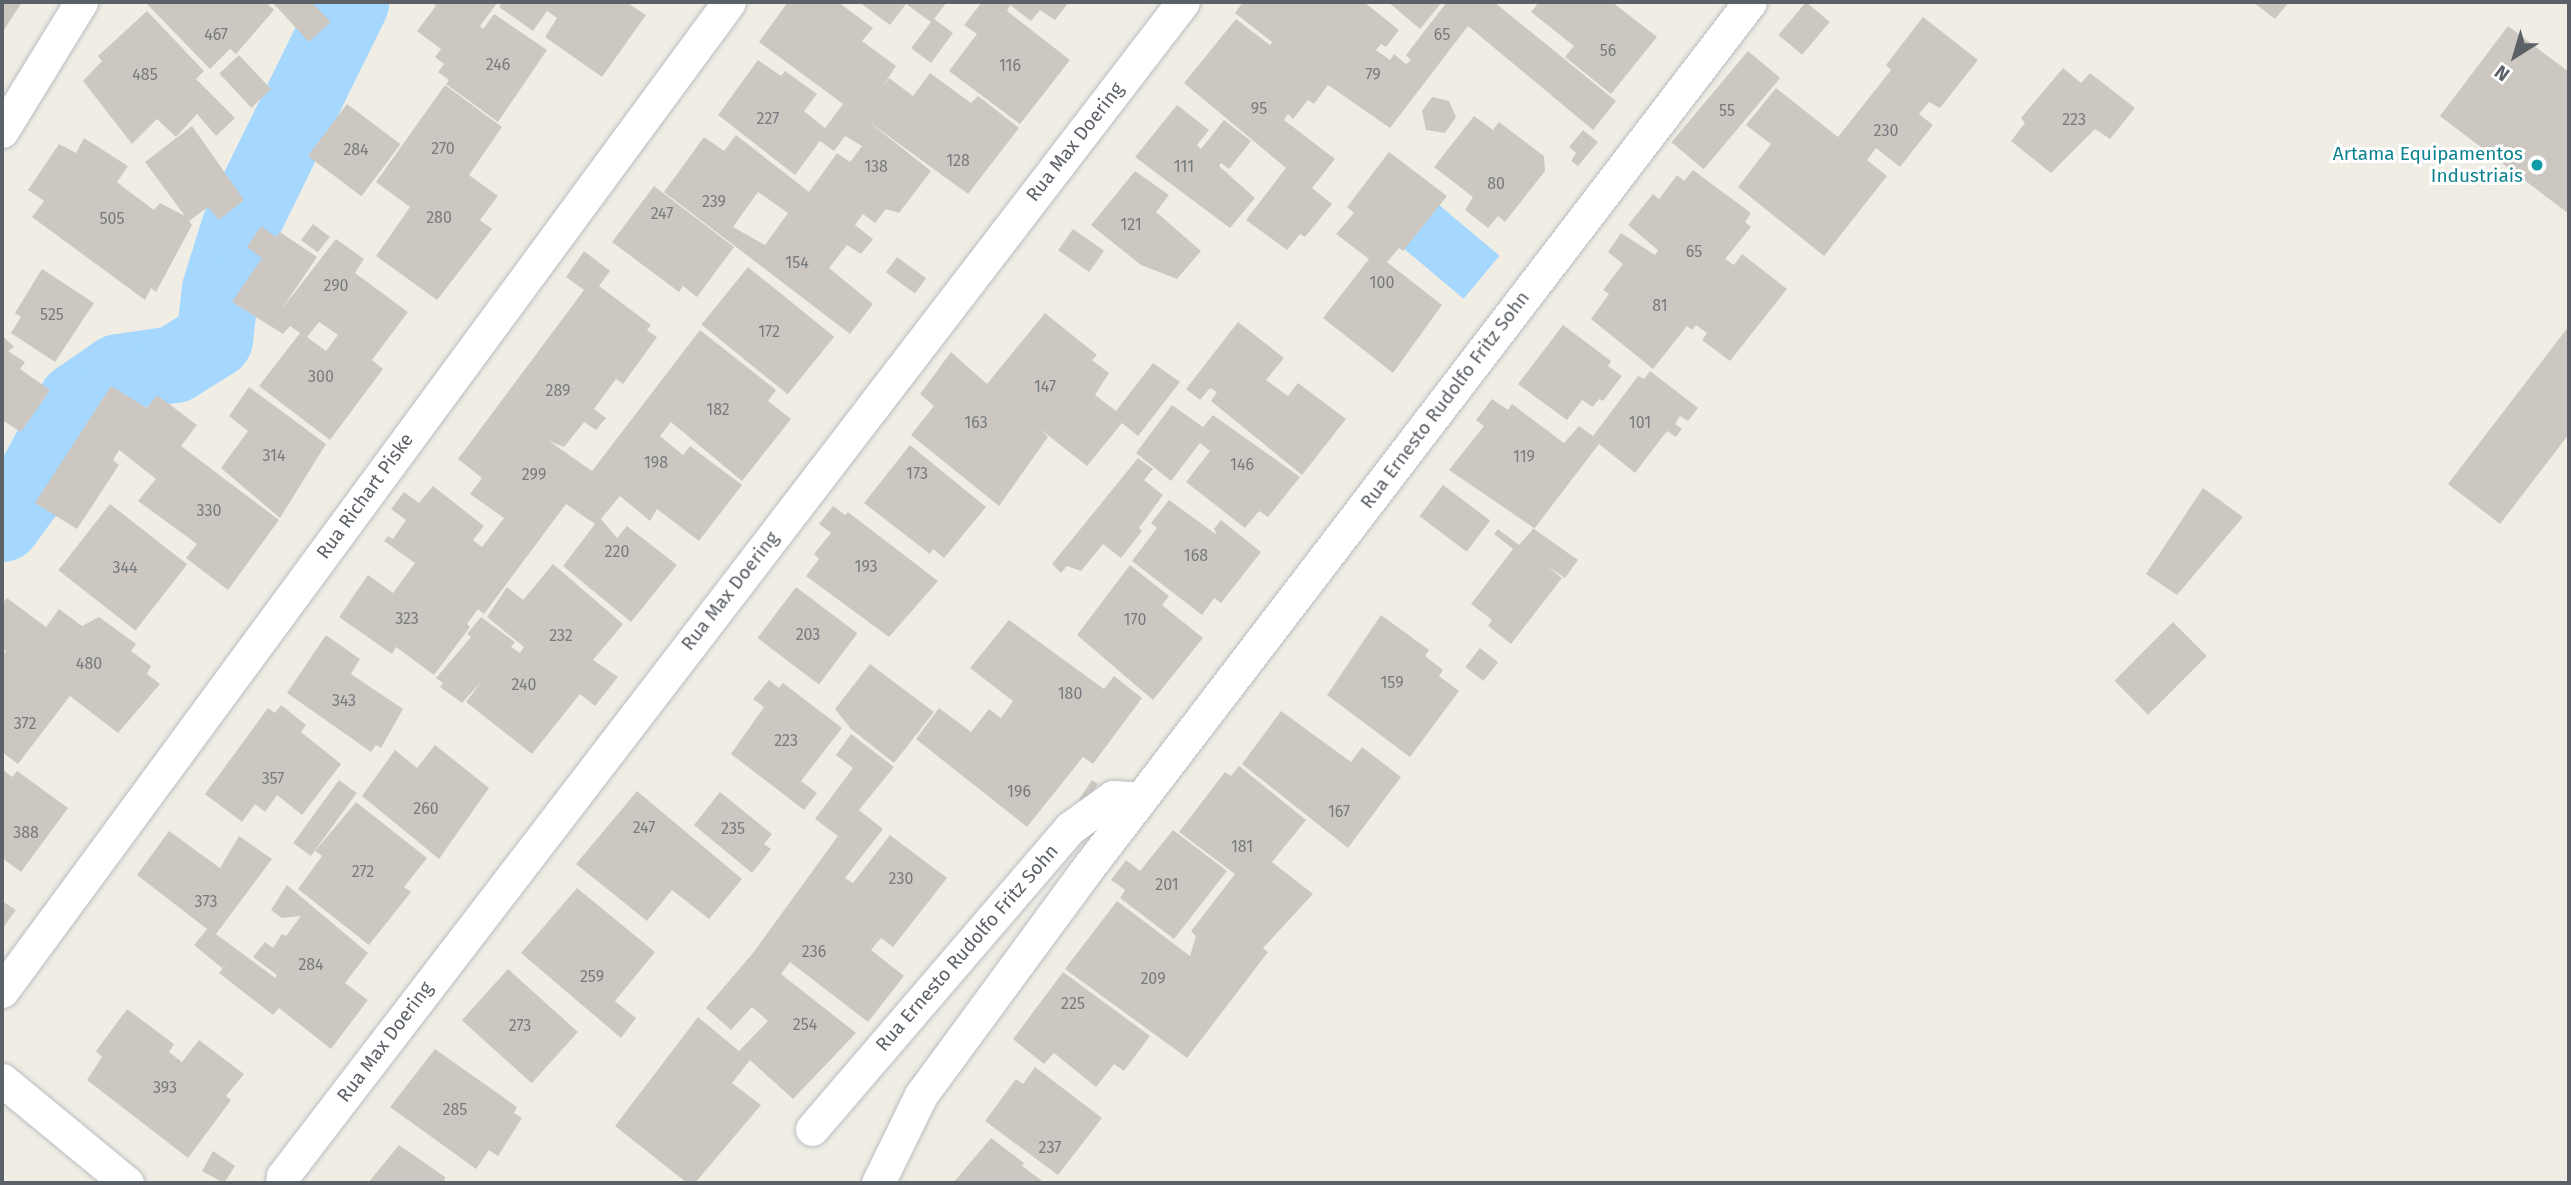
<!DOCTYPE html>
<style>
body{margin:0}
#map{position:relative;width:2571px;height:1185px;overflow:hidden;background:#f0eee4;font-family:"Fira Sans",sans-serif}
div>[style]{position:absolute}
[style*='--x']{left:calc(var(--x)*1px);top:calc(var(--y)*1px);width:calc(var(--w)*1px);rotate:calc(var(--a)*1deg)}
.water>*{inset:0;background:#a6d8ff;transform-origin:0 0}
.river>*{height:77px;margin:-38.5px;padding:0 38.5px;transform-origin:38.5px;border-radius:38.5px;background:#a6d8ff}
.building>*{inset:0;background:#ccc8c1;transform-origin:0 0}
.roads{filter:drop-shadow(0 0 2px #b9bdc2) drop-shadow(0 0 2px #b9bdc2)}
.minor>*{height:33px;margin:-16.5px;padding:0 16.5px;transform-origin:16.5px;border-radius:16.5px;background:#fff}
.dots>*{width:19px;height:19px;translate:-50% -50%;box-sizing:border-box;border:4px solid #fff;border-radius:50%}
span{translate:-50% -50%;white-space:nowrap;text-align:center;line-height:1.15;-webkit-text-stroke:6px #fff;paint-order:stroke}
.number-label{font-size:16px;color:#787b7e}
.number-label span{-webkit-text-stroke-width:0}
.street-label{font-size:19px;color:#5c6167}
.culture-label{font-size:19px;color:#0d838f}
.right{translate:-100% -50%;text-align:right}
.frame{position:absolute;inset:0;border:4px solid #5c6167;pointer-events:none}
.north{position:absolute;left:2480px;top:21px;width:70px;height:70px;-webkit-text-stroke:5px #fff;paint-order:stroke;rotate:217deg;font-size:19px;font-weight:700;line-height:28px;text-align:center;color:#5c6167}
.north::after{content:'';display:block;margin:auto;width:24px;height:32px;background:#5c6167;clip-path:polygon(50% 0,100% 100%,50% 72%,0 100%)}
</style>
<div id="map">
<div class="water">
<div style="left:1439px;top:205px;width:79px;height:56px;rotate:40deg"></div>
</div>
<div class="river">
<div style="--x:2;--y:523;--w:56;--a:-53.7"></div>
<div style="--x:35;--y:478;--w:87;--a:-62"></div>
<div style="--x:76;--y:401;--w:51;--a:-34.6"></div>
<div style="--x:118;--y:372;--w:57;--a:-8.1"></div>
<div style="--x:174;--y:364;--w:47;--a:-32"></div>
<div style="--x:214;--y:339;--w:50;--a:-83.2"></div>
<div style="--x:220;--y:289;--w:64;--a:-72.7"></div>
<div style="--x:239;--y:228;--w:252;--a:-63.8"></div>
</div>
<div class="building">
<div style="clip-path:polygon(2px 2px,22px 2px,2px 33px)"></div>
<div style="clip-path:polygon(145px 2px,266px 2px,274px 10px,236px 54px,230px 49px,210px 69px)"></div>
<div style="clip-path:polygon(272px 2px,311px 2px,331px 22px,309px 42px)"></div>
<div style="clip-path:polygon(431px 2px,498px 2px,480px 26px,483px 29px,494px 14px,547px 50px,498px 122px,446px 84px,449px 80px,438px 72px,444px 64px,435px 57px,441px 49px,417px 31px,436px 6px)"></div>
<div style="clip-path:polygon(502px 2px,626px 2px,646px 15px,602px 77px,545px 37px,557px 18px,547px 11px,533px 31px,499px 7px)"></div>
<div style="clip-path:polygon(evenodd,788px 2px,838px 2px,873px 28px,862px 41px,896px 66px,881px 89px,889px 78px,913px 96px,930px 73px,971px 103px,978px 96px,1019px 128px,968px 194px,865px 119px,931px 171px,899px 213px,886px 209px,875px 223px,863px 214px,855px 225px,873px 239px,861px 254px,847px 245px,829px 268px,873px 304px,850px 334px,664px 192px,704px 137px,724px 151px,736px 135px,809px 192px,837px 153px,850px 162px,862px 146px,845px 136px,834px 151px,820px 141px,795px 175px,718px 115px,758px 60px,781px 76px,785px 71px,817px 94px,804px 111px,825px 128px,843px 104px,759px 42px,788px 2px,758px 192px,788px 213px,765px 245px,733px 227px,758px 192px)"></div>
<div style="clip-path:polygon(859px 2px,947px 2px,934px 19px,953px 33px,931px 63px,911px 48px,931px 22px,906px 4px,890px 25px)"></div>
<div style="clip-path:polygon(982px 2px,1069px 2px,1055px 20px,1040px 10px,1031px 21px,1010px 5px,1007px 11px,1070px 60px,1020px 124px,949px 71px,977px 34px,964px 25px)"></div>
<div style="clip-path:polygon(1243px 2px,1364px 2px,1399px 30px,1386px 47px,1381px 44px,1376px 50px,1390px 60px,1394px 54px,1406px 64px,1411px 60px,1406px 55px,1447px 2px,1494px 2px,1616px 101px,1593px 130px,1468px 26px,1390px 128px,1328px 85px,1314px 104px,1308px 100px,1293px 119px,1288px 114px,1284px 120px,1335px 159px,1312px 188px,1332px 204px,1305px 237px,1300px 234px,1287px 250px,1246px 220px,1286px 168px,1184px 83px,1236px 19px,1270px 45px,1272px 42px,1235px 13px)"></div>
<div style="clip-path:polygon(1388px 2px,1442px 2px,1420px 29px)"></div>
<div style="clip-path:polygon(1539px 2px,1612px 2px,1657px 37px,1611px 94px,1565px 57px,1574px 46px,1531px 12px)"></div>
<div style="left:1806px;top:2px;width:31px;height:43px;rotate:40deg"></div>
<div style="clip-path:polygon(2253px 2px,2289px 2px,2275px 19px)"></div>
<div style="clip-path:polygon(147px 11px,204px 71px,196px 79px,235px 118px,216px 136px,197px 114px,176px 137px,157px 119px,132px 144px,83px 81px,102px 61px,98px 56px)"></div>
<div style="clip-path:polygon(1923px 17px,1978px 60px,1940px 108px,1929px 102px,1919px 114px,1933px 125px,1900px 167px,1876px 148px,1867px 160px,1887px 176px,1824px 256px,1738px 187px,1771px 144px,1746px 125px,1776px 88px,1838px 137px,1891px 70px,1886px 65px)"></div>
<div style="clip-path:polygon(2508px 26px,2569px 72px,2569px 214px,2440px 116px)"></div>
<div style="left:1748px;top:51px;width:42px;height:119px;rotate:40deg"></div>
<div style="left:239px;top:55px;width:47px;height:27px;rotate:47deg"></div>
<div style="clip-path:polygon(2063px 68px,2081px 83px,2090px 73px,2135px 108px,2110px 139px,2095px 129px,2051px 173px,2011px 141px,2025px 123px,2021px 118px)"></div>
<div style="clip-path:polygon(445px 85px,502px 127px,469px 175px,498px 196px,480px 220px,492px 229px,437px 300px,376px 256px,410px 207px,376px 182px)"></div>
<div style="clip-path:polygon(1432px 97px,1449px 101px,1456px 117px,1445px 133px,1426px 130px,1422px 111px)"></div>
<div style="left:347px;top:104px;width:67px;height:65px;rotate:37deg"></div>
<div style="clip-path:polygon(1177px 105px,1209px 130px,1197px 145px,1201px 149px,1224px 120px,1251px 141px,1229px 169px,1221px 163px,1219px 166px,1255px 198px,1230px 228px,1135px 157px)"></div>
<div style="clip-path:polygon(1474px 116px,1493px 130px,1499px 122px,1544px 156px,1545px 171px,1505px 222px,1498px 216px,1488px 228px,1465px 210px,1473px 197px,1434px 167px)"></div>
<div style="clip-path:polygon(192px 126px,244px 200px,219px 220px,208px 207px,189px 221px,192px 225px,156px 292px,151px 288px,145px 300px,32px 217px,44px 201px,28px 190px,59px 144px,76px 153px,84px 138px,128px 166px,117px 182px,127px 190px,154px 210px,160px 203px,185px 216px,145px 162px)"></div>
<div style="clip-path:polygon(1583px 130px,1598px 142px,1578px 166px,1571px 161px,1576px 153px,1569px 147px)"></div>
<div style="clip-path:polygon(1389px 152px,1447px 196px,1403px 251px,1399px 248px,1387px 262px,1442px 305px,1393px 373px,1323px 318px,1369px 259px,1336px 234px,1354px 213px,1347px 207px)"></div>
<div style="clip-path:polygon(1693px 170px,1751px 213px,1745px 222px,1751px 227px,1725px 259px,1734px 265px,1742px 254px,1787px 289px,1730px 361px,1702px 340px,1707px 333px,1696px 325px,1692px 330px,1687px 326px,1653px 369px,1591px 319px,1609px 294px,1603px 290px,1623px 264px,1608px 252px,1621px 233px,1655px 255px,1658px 250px,1628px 225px,1653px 194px,1659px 199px,1677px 175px,1684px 181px)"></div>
<div style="clip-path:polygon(1135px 171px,1169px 195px,1156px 212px,1201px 251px,1177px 279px,1141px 265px,1091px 225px)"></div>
<div style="clip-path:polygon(654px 186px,734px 247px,697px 297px,683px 286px,679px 292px,612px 242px)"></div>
<div style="left:313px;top:224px;width:21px;height:20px;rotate:37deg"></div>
<div style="clip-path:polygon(evenodd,261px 226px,276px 237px,280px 232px,317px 257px,281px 310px,336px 239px,364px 259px,355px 273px,408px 312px,372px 360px,383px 369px,330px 440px,259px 386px,300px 333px,290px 326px,283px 334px,232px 302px,262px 258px,247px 247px,261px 226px,319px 322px,338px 335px,326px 351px,307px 337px,319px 322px)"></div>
<div style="left:1073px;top:229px;width:38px;height:26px;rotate:35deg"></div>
<div style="clip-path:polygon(584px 251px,610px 271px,599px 286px,651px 325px,647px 330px,657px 337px,623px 384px,616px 379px,594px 409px,606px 418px,596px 430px,584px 422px,564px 447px,549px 441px,592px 471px,700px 330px,776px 390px,768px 401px,791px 419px,742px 481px,671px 422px,660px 436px,683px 455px,690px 446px,742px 485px,699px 541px,657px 509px,650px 521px,620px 496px,601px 519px,617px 538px,627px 526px,677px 565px,631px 622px,563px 566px,595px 524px,566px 504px,484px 614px,478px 609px,467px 624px,470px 627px,434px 675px,396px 647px,392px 654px,339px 617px,368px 575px,393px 593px,415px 563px,384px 541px,388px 536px,393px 539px,406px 520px,391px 509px,404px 492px,419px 503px,433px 486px,484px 526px,473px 540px,482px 547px,504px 518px,470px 494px,482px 478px,458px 459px,584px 290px,566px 277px)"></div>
<div style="left:897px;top:257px;width:36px;height:19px;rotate:36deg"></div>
<div style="left:748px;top:267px;width:111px;height:74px;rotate:39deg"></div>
<div style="clip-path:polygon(42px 269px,94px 303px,55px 362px,11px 333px,21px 317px,15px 313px)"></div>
<div style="clip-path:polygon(1045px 313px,1097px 355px,1092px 360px,1109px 373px,1095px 395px,1116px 411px,1153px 363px,1180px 382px,1138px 436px,1122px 423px,1087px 466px,1040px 429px,1048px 437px,999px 506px,911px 435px,934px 406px,920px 394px,951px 352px,987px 384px)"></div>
<div style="clip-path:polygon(1238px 322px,1284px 358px,1266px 380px,1288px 396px,1298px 383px,1346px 419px,1302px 475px,1211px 401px,1217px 392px,1210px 388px,1200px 400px,1186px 389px)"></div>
<div style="clip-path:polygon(1563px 325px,1611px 361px,1608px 366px,1622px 376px,1603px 401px,1599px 399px,1593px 407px,1582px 400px,1567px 420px,1518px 384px)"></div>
<div style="clip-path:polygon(2569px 326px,2569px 434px,2500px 524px,2448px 484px)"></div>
<div style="clip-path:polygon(2px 335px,14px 347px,8px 351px,25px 362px,20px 369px,50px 390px,21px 432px,2px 420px)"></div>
<div style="clip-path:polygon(1650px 371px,1698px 408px,1688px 421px,1680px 416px,1675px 424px,1682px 429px,1676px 437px,1667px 431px,1635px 473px,1599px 444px,1534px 529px,1578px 560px,1565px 578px,1547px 566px,1562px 578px,1511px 644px,1488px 626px,1492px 620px,1471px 604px,1513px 549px,1494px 534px,1498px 529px,1519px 545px,1534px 528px,1449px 470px,1484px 426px,1476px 420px,1492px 399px,1508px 410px,1512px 404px,1564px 443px,1579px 426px,1593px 436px,1638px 376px,1644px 379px)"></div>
<div style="clip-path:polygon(111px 386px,147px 408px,157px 395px,197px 425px,181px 446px,279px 520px,228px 590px,186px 558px,197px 544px,138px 501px,156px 479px,119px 450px,113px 460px,119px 465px,77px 529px,35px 503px)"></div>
<div style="clip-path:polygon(249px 387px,326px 444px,280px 518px,221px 468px,248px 431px,229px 416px)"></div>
<div style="clip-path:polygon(1172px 405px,1203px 427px,1213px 415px,1300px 477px,1268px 517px,1259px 511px,1245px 528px,1186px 482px,1210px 451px,1200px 443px,1171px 481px,1136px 453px)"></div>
<div style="clip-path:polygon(910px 445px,986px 507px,944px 558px,933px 549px,930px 554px,864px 503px)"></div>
<div style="clip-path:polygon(1138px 458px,1153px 469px,1144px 480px,1163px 495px,1139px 528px,1142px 531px,1121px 558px,1103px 544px,1081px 571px,1067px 566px,1061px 573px,1052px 564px)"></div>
<div style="left:1443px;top:485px;width:59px;height:39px;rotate:37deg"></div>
<div style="clip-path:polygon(2203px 488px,2243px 517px,2177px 595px,2146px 574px)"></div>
<div style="clip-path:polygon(1169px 500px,1217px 535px,1214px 529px,1221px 520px,1261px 552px,1221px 603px,1214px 598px,1202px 615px,1132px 561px,1157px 528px,1151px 523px)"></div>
<div style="left:110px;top:504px;width:98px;height:84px;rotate:38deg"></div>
<div style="clip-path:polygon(833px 506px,845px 515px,848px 512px,938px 581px,889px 637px,806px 576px,819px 559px,814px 554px,831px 533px,819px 524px)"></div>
<div style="clip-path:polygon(553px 564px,623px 624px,593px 660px,618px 677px,595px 706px,580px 694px,532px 754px,466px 702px,481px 682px,462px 703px,440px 687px,443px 683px,436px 678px,471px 637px,467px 634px,481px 617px,515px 642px,511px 647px,520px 653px,524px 647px,487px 617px,507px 587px,523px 600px)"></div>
<div style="clip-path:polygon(1130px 565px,1169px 596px,1162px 605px,1203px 638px,1153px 700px,1077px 635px)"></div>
<div style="left:796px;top:587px;width:77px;height:64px;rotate:37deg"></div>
<div style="clip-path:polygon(7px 598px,46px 627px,59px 609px,82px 626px,99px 617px,136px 644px,131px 651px,151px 666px,147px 674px,160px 684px,118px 733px,70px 696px,18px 764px,2px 752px,2px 656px,6px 651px,2px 648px,2px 604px)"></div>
<div style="clip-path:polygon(1381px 615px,1429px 650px,1425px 656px,1443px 670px,1439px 676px,1459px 691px,1410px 757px,1327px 695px)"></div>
<div style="clip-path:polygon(1009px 620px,1104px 689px,1114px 676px,1142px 698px,1093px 764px,1083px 757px,1027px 827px,916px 739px,939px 708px,971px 732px,989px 709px,1001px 718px,1013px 701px,970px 668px)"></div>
<div style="left:2173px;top:622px;width:48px;height:83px;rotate:45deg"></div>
<div style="clip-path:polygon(326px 635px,360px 659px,351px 674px,403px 709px,381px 748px,376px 745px,371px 752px,287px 693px)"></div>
<div style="left:1480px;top:648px;width:23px;height:24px;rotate:38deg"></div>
<div style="clip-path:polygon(870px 664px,934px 712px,894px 763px,851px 729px,835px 709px)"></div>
<div style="clip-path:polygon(769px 680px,779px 688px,783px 683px,842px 728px,801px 781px,817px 793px,804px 810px,731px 754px,764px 707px,753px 699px)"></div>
<div style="clip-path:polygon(281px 705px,306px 725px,301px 732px,341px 764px,302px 815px,277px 795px,265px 812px,255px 804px,242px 822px,205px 794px,268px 708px,275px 713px)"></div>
<div style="clip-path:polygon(1281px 711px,1351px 762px,1362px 747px,1401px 777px,1348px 848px,1242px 764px)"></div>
<div style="clip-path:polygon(851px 734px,894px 767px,859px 810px,883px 829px,845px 878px,853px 883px,890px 835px,947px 878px,893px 947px,881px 938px,871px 950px,904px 976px,868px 1022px,790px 962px,781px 974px,856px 1033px,793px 1099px,750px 1060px,732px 1083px,761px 1105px,695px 1183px,687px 1183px,615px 1126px,698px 1017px,739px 1051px,768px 1021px,752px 1007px,731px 1030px,706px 1008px,753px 953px,838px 836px,815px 819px,853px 768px,836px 755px)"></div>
<div style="clip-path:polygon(435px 745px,489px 788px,439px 859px,362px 796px,395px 750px,417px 768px)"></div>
<div style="clip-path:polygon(1239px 766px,1306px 820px,1272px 862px,1313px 894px,1263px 948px,1268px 952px,1187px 1058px,1065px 969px,1117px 901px,1190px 956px,1196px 936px,1191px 931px,1235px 874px,1179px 832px,1225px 772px,1231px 776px)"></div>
<div style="clip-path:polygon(2px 769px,12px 777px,17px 771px,68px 808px,21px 872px,2px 858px)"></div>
<div style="left:339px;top:780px;width:22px;height:78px;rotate:36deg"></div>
<div style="left:1092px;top:780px;width:7px;height:24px;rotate:34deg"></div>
<div style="clip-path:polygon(637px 791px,742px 879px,709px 919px,672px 890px,647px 921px,576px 864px)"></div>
<div style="clip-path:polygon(720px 792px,772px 834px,764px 844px,771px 849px,752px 873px,694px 825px)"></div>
<div style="clip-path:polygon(356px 802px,427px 858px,404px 887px,411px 892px,369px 945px,298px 889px,322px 856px,315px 851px)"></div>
<div style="clip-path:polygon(1173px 830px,1227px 871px,1174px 939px,1120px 898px,1125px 890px,1111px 880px,1126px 860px,1140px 871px)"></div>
<div style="clip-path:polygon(169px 831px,220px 868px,239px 836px,272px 859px,216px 934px,275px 978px,277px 975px,253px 957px,265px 942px,273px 948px,282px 934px,286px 936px,301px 916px,282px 918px,271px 910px,287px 885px,368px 953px,345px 983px,368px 1000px,331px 1049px,279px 1008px,273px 1015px,219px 973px,228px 961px,222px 968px,194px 945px,207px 929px,137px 875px)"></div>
<div style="clip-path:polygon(577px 888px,655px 952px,615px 1001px,636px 1018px,621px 1038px,521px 953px)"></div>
<div style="clip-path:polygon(2px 901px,16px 910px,2px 929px)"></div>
<div style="left:508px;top:969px;width:94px;height:69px;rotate:42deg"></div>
<div style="clip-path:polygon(1063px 972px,1150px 1036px,1124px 1071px,1114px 1064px,1096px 1087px,1054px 1053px,1044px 1064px,1013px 1039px)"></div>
<div style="clip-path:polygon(127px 1009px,174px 1044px,169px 1052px,182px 1062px,199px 1040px,244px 1074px,226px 1096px,231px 1100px,188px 1158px,87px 1080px,102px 1057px,96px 1051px)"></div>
<div style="clip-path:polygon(435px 1049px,517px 1107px,514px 1113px,522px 1118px,498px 1156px,489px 1150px,476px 1169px,390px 1107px)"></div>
<div style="clip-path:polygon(1035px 1067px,1102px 1118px,1058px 1175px,985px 1121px,1016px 1079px,1023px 1084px)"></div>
<div style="clip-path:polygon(991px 1138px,1024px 1163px,1022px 1166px,1045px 1183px,953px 1183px)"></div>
<div style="clip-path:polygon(399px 1145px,445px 1177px,444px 1183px,368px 1183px)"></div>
<div style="clip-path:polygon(213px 1151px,235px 1166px,224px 1183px,202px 1171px)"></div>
</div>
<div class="roads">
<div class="minor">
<div style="--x:2;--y:131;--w:151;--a:-58.5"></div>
<div style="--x:2;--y:991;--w:1227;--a:-53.68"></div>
<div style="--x:2;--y:1080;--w:162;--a:39.5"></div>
<div style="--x:812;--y:1129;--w:396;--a:-49.4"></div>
<div style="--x:1070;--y:828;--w:53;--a:-35.8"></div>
<div style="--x:1113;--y:797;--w:26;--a:4"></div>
<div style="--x:282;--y:1183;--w:7;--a:-82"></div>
<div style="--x:283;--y:1176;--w:1479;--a:-52.53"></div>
<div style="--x:878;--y:1183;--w:98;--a:-64"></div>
<div style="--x:921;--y:1095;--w:275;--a:-53.7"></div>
<div style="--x:1084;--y:873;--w:1096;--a:-52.6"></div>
</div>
</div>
<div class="dots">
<div style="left:2537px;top:165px;background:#0f9aa8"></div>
</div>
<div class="number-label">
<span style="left:216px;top:35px">467</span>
<span style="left:1442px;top:35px">65</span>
<span style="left:1608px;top:51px">56</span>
<span style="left:498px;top:65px">246</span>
<span style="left:1010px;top:66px">116</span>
<span style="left:145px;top:75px">485</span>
<span style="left:1373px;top:75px">79</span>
<span style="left:1259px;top:109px">95</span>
<span style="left:1727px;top:111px">55</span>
<span style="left:768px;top:119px">227</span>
<span style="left:2074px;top:120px">223</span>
<span style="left:1886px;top:131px">230</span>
<span style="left:443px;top:149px">270</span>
<span style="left:356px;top:150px">284</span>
<span style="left:958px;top:161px">128</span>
<span style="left:876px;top:167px">138</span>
<span style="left:1184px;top:167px">111</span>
<span style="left:1496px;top:184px">80</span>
<span style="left:714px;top:202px">239</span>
<span style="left:662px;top:214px">247</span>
<span style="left:439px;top:218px">280</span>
<span style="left:112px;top:219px">505</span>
<span style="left:1131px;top:225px">121</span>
<span style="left:1694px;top:252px">65</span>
<span style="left:797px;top:263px">154</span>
<span style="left:1382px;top:283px">100</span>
<span style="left:336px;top:286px">290</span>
<span style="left:1660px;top:306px">81</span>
<span style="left:52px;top:315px">525</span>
<span style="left:769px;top:332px">172</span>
<span style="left:321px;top:377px">300</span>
<span style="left:1045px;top:387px">147</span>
<span style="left:558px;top:391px">289</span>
<span style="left:718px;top:410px">182</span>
<span style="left:976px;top:423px">163</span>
<span style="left:1640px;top:423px">101</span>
<span style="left:274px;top:456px">314</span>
<span style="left:1524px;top:457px">119</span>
<span style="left:656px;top:463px">198</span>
<span style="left:1242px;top:465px">146</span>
<span style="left:917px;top:474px">173</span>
<span style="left:534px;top:475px">299</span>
<span style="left:209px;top:511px">330</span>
<span style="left:617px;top:552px">220</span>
<span style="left:1196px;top:556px">168</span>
<span style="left:866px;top:567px">193</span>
<span style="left:125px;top:568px">344</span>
<span style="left:407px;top:619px">323</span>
<span style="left:1135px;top:620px">170</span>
<span style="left:808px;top:635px">203</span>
<span style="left:561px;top:636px">232</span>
<span style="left:89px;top:664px">480</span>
<span style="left:1392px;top:683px">159</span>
<span style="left:524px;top:685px">240</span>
<span style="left:1070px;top:694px">180</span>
<span style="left:344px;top:701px">343</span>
<span style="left:25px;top:724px">372</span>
<span style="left:786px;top:741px">223</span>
<span style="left:273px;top:779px">357</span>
<span style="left:1019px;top:792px">196</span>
<span style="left:426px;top:809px">260</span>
<span style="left:1339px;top:812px">167</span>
<span style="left:644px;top:828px">247</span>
<span style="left:733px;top:829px">235</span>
<span style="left:26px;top:833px">388</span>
<span style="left:1242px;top:847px">181</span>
<span style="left:363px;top:872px">272</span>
<span style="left:901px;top:879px">230</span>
<span style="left:1167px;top:885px">201</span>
<span style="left:206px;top:902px">373</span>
<span style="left:814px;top:952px">236</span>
<span style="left:311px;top:965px">284</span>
<span style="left:592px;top:977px">259</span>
<span style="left:1153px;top:979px">209</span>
<span style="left:1073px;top:1004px">225</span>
<span style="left:805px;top:1025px">254</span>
<span style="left:520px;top:1026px">273</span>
<span style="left:165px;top:1088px">393</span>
<span style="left:455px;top:1110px">285</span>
<span style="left:1050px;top:1148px">237</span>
</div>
<div class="street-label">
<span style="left:1075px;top:142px;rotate:-52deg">Rua Max Doering</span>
<span style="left:1445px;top:400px;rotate:-53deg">Rua Ernesto Rudolfo Fritz Sohn</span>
<span style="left:365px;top:496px;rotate:-54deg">Rua Richart Piske</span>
<span style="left:730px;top:591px;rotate:-52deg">Rua Max Doering</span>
<span style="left:967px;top:948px;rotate:-49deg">Rua Ernesto Rudolfo Fritz Sohn</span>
<span style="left:385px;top:1042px;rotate:-53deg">Rua Max Doering</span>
</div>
<div class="culture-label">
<span class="right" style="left:2523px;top:165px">Artama Equipamentos<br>Industriais</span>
</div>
<div class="frame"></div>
<div class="north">N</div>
</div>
